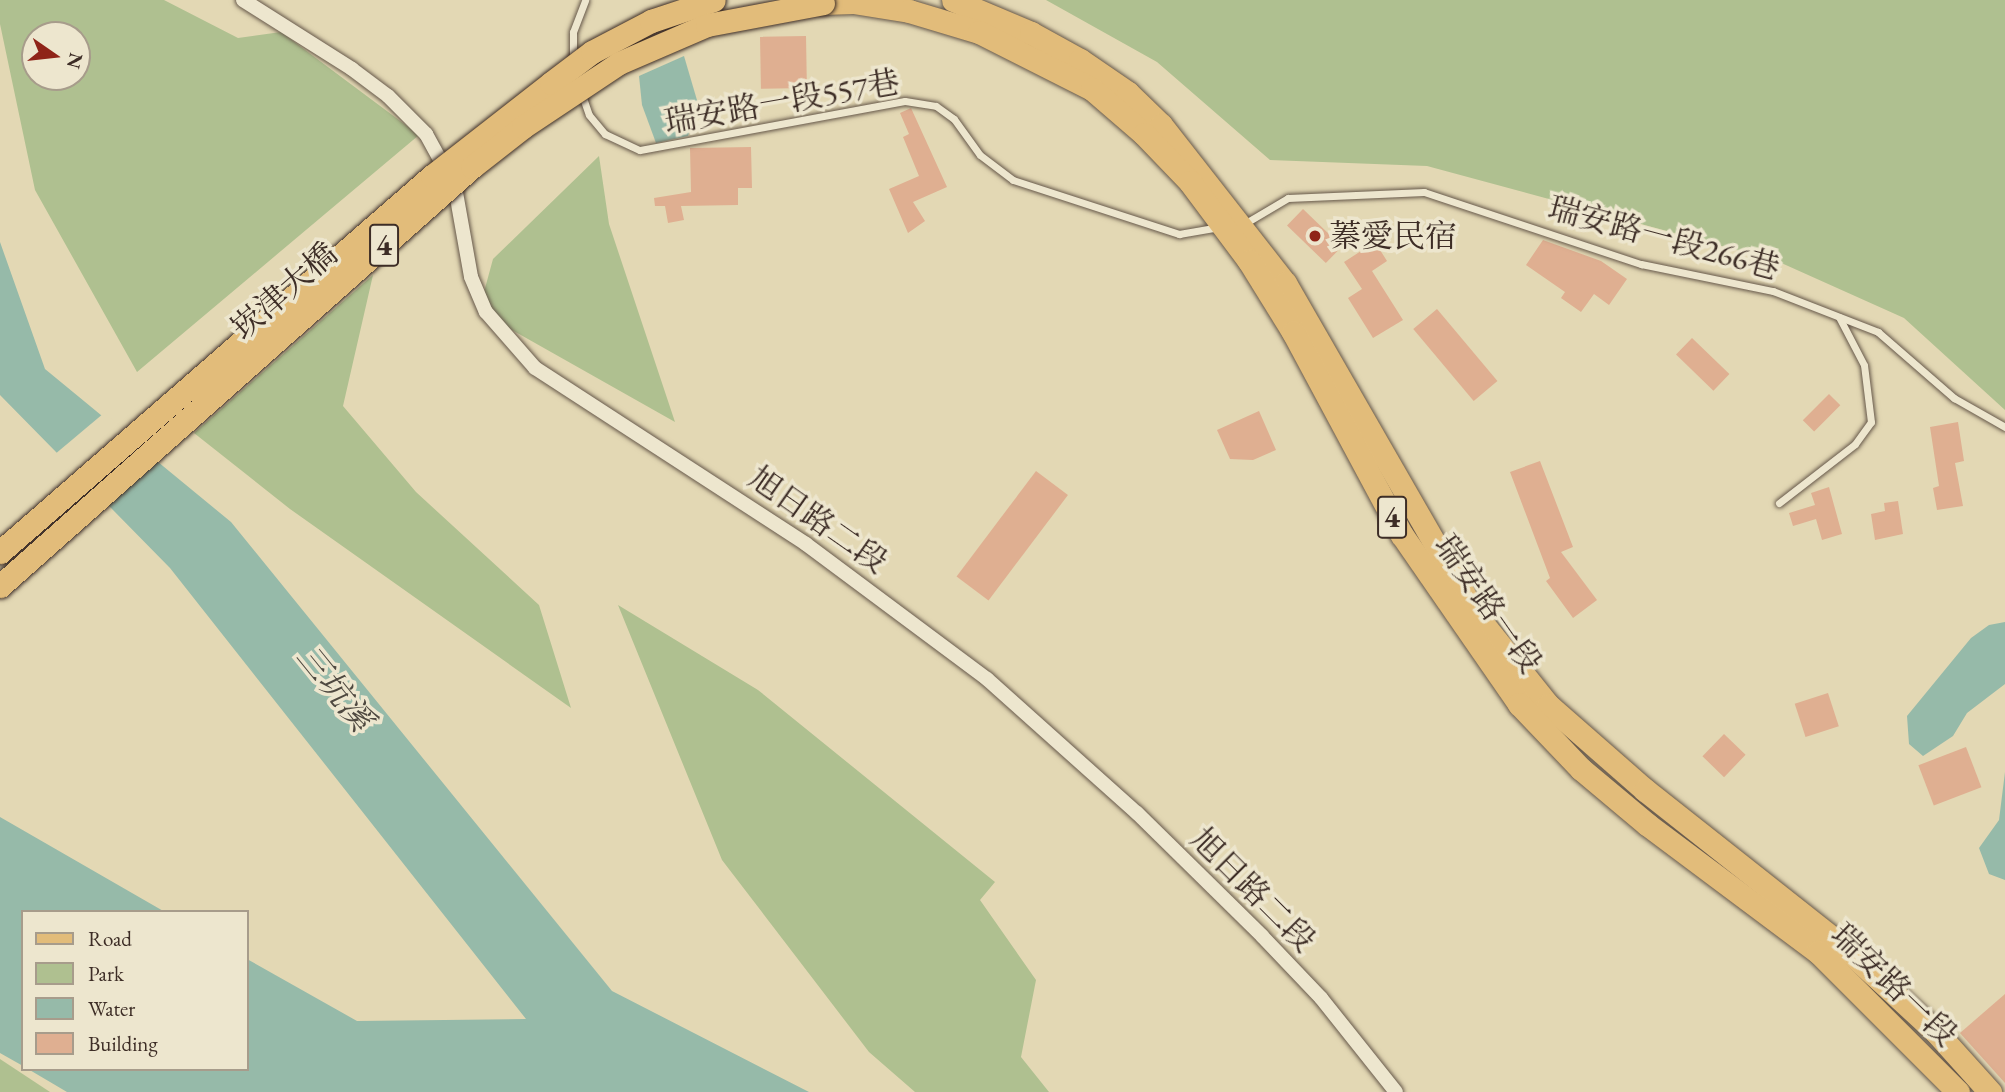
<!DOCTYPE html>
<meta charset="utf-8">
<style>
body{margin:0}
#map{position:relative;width:2005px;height:1092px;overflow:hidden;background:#e3d8b4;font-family:"EB Garamond","Noto Serif TC",serif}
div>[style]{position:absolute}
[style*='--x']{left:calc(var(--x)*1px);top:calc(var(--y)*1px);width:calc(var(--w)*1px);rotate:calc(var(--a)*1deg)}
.green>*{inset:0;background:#afc090}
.water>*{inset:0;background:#96baa9}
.pier>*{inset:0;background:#e3d8b4}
.building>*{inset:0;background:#dfaf91;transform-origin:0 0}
.roads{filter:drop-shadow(0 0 2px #66584a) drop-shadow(0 0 2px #66584a)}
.lane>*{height:7px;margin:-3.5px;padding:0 3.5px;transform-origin:3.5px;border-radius:3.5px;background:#ede6ce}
.street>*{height:14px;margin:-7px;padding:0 7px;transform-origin:7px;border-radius:7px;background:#ede6ce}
.primary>*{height:23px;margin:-11.5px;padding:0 11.5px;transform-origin:11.5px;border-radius:11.5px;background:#e2bc7a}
.bridges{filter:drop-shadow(0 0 2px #3d2d26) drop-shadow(0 0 2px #3d2d26)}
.primary-bridge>*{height:23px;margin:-11.5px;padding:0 11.5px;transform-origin:11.5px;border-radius:11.5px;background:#e2bc7a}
.dots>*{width:19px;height:19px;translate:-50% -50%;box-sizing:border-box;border:4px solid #ede6ce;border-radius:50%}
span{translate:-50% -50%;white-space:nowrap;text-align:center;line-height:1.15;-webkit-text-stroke:7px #ede6ce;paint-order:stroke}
.shield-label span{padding:2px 5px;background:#ede6ce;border:2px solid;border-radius:5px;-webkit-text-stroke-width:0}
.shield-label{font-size:30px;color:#3d2d26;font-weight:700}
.street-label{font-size:32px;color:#3d2d26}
.poi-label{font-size:32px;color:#3d2d26}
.left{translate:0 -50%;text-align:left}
.water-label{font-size:33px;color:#4f4940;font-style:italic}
.legend{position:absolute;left:21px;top:910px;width:228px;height:161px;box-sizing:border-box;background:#ede6ce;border:2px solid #a79c8b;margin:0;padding:9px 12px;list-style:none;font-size:21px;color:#3d2d26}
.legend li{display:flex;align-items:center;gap:14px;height:35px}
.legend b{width:35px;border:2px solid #a79c8b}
.north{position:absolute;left:21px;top:21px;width:70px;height:70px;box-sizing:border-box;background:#ede6ce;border:2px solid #a79c8b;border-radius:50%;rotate:104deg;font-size:19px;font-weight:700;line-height:28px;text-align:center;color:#3d2d26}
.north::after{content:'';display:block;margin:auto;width:24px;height:32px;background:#8f2418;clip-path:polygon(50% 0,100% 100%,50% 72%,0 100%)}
</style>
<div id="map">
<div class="green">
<div style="clip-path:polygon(evenodd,0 0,164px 0,238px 38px,281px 32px,419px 135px,137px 372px,35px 190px,0 24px,0 0,35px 35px,77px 35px,77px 77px,35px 77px,35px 35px)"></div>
<div style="clip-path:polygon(1046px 0,2005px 0,2005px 410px,1904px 318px,1777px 261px,1427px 166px,1270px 160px,1157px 62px)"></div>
<div style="clip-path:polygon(599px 156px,609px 224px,675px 422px,496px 321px,484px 292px,493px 259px)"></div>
<div style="clip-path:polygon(373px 275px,343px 406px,416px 492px,539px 605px,571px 708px,290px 509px,194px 433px)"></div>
<div style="clip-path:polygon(618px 605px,758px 690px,995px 882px,980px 900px,1036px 980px,1021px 1057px,1049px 1092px,915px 1092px,869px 1052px,722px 860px)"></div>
<div style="clip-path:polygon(0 1059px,50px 1092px,0 1092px)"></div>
</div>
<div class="water">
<div style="clip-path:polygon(684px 56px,699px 107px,688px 136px,656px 143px,642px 105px,639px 76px)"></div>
<div style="clip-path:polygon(0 242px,45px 369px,231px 522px,612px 991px,809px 1092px,67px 1092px,28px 1069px,247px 1069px,247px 959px,357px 1021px,526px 1019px,170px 568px,0 395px)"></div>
<div style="clip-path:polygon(2005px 622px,2005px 684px,1967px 713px,1953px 736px,1923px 756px,1909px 744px,1907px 716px,1971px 638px,1989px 625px)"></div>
<div style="clip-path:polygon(2005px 772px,2005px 880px,1989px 874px,1979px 848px,1999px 820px)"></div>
<div style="clip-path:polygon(0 817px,165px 912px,23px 912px,23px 1066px,0 1053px)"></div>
</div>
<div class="pier">
<div style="clip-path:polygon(104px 413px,157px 457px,104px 506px,54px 455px)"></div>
</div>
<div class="building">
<div style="left:806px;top:36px;width:52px;height:46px;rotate:89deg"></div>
<div style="clip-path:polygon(911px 108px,947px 187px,913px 202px,925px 221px,908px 233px,889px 189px,919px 176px,903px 137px,909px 134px,900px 113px)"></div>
<div style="clip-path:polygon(751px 147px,752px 188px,738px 188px,738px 205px,681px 206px,684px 220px,668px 223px,665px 206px,655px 206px,654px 198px,691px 192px,690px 148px)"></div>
<div style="left:1303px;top:209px;width:54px;height:23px;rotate:44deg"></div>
<div style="clip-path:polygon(1543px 240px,1601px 261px,1627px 279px,1609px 305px,1594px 294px,1581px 312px,1561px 298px,1565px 292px,1526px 265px)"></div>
<div style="clip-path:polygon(1375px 242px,1387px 261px,1372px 271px,1403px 320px,1373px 338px,1348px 298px,1362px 289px,1344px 262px)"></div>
<div style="left:1437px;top:309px;width:94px;height:31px;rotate:50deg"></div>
<div style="left:1692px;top:338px;width:52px;height:23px;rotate:44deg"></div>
<div style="left:1829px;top:394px;width:16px;height:37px;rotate:45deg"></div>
<div style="clip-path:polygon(1259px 411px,1276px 450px,1253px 460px,1230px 459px,1217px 430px)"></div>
<div style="clip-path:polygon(1958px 422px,1964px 461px,1955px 463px,1963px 506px,1937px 510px,1933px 488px,1939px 486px,1930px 427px)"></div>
<div style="clip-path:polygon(1540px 461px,1573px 547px,1561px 552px,1597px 600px,1573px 618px,1546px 581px,1550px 578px,1510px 472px)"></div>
<div style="left:1036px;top:471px;width:40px;height:132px;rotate:37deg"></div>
<div style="clip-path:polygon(1829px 487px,1842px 534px,1822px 540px,1816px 519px,1793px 526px,1789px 513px,1815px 505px,1811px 493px)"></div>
<div style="clip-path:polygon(1898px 501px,1903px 534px,1875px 540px,1871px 514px,1885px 511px,1884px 503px)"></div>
<div style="left:1828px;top:693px;width:35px;height:35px;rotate:72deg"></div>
<div style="left:1724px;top:734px;width:30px;height:31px;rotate:44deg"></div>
<div style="left:1966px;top:747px;width:43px;height:51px;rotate:69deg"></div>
<div style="clip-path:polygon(2005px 994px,2005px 1083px,1960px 1033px)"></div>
</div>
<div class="roads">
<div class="lane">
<div style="--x:573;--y:60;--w:28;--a:-90"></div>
<div style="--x:573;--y:32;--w:34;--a:-69"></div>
<div style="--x:581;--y:92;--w:24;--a:71"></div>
<div style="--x:589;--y:115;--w:25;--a:50"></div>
<div style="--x:605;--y:134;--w:38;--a:25"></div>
<div style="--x:640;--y:150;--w:269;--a:-10.5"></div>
<div style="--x:905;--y:101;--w:31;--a:9"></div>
<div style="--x:936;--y:106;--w:22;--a:36"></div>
<div style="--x:954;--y:119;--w:44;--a:54.2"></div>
<div style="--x:980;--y:155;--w:41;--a:37.1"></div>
<div style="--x:1013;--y:180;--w:175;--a:18"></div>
<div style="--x:1179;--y:234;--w:41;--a:-9.9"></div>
<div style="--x:1244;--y:224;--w:51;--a:-30.6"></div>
<div style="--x:1288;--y:198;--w:136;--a:-2.5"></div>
<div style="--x:1424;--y:192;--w:229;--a:18.4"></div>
<div style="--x:1641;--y:264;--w:135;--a:11.6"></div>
<div style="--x:1773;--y:291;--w:113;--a:21.3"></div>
<div style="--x:1878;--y:332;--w:101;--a:41"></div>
<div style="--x:1954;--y:398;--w:59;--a:29.6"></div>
<div style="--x:1779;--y:503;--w:96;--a:-37.8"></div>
<div style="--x:1855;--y:444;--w:27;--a:-54"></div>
<div style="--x:1871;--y:422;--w:57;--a:-97"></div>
<div style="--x:1864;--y:365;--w:54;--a:-117.5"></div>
</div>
<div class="street">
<div style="--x:243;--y:0;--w:129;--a:32.3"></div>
<div style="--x:352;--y:69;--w:45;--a:36.9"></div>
<div style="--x:388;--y:96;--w:54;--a:45"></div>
<div style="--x:426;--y:134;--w:60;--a:61.3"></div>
<div style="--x:455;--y:187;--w:91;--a:79.9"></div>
<div style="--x:471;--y:277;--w:38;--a:67"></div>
<div style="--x:486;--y:312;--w:74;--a:48.8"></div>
<div style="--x:535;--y:368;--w:323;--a:33"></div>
<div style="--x:806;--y:544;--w:226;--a:36.7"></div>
<div style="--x:987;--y:679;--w:201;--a:41.8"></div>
<div style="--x:1137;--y:813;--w:175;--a:44.5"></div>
<div style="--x:1262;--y:936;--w:86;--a:46.4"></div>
<div style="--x:1321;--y:998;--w:120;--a:51.4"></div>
</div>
<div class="primary">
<div style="--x:953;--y:0;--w:85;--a:22.9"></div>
<div style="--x:1031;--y:33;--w:56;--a:28.9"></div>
<div style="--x:1080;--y:60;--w:58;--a:34.5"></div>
<div style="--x:1128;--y:93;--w:46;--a:44.1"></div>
<div style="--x:1161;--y:125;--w:201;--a:51.9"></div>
<div style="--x:1285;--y:283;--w:382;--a:60.1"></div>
<div style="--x:1475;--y:614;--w:117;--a:51.3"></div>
<div style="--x:1548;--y:705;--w:129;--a:41.2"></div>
<div style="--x:1645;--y:790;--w:255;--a:38.3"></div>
<div style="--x:1845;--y:948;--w:124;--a:42.7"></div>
<div style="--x:1936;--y:1032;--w:81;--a:48"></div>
<div style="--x:823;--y:3;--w:30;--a:-2"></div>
<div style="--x:853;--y:2;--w:57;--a:9.1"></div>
<div style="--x:909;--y:11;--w:73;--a:16.7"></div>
<div style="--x:979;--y:32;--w:127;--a:26.8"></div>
<div style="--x:1092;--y:89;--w:69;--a:40.9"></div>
<div style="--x:1144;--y:134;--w:66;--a:46.2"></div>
<div style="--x:1190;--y:182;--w:99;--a:53.2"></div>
<div style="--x:1249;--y:261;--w:84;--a:58.2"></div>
<div style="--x:1293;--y:332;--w:230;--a:61.8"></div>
<div style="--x:1402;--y:535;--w:206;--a:55.3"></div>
<div style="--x:1519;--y:704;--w:90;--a:46.4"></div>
<div style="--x:1581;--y:769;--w:87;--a:39.9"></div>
<div style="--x:1648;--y:825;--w:212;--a:36.8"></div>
<div style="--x:1818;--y:952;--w:198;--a:45"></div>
</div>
</div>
<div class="bridges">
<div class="primary-bridge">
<div style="--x:0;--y:552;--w:573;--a:-41.04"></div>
<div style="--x:432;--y:176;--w:151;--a:-38"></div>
<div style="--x:551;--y:83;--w:51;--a:-37.1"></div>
<div style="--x:592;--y:52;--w:67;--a:-27.7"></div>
<div style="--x:651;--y:21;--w:66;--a:-18.4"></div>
<div style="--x:0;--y:586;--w:631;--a:-41.6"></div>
<div style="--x:472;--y:167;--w:65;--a:-38.1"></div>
<div style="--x:523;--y:127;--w:115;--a:-33.7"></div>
<div style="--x:619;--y:63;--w:96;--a:-23.4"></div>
<div style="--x:707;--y:25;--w:118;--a:-10.7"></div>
</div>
</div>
<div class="dots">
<div style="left:1315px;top:236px;background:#8f2418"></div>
</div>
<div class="shield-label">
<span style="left:384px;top:245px">4</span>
<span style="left:1392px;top:517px">4</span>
</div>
<div class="street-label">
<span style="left:782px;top:102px;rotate:-10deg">瑞安路一段557巷</span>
<span style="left:1664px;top:238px;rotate:15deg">瑞安路一段266巷</span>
<span style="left:284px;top:291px;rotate:-41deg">崁津大橋</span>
<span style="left:818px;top:520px;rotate:35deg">旭日路二段</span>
<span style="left:1488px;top:604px;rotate:55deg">瑞安路一段</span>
<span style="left:1253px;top:890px;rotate:45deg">旭日路二段</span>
<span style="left:1894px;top:985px;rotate:44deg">瑞安路一段</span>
</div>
<div class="poi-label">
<span class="left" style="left:1329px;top:236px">蓁愛民宿</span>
</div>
<div class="water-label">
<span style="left:335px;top:688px;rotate:51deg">三坑溪</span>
</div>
<ul class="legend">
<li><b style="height:9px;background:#e2bc7a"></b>Road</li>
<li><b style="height:19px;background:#afc090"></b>Park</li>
<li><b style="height:19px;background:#96baa9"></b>Water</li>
<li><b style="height:19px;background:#dfaf91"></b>Building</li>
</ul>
<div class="north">N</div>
</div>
